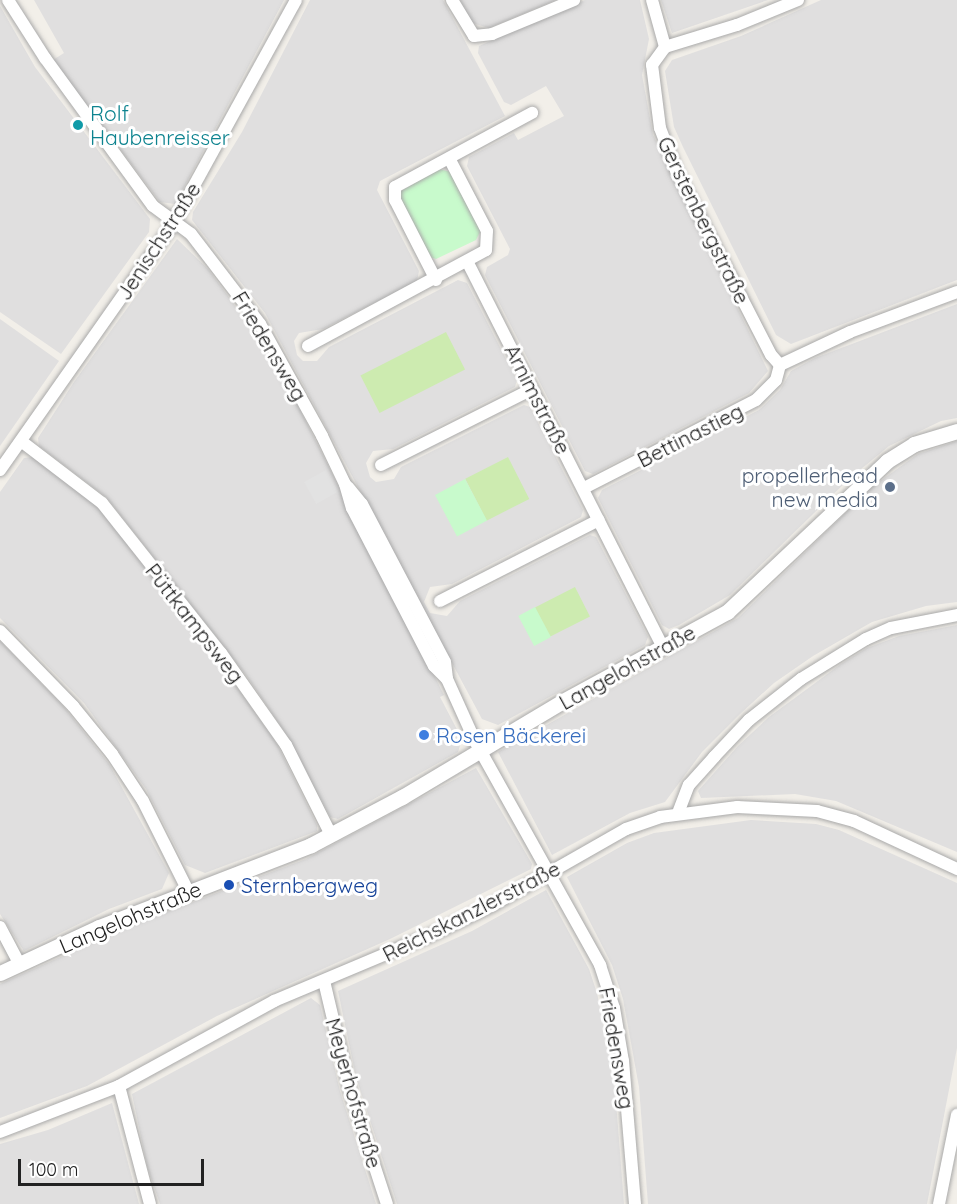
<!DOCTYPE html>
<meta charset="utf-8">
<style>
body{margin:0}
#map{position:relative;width:957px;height:1204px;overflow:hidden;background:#f2efe9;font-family:Quicksand,sans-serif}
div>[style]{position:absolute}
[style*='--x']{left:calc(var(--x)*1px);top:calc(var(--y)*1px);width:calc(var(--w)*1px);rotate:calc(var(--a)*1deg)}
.residential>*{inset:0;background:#e0dfdf}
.grass>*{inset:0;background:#cdebb0;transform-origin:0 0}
.park>*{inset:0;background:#c8facc;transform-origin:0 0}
.parking>*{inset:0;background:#e2e2e2;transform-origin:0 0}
.roads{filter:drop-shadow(0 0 2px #a9a9a9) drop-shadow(0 0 2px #a9a9a9)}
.minor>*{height:12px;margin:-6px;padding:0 6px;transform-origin:6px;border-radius:6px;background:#fff}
.tertiary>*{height:15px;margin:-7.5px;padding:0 7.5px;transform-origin:7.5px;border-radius:7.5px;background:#fff}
.dots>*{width:16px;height:16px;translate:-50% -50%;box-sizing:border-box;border:3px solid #fff;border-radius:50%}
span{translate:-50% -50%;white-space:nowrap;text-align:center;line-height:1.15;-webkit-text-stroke:6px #fff;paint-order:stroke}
.culture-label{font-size:21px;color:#0d838f}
.left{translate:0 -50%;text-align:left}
.street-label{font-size:21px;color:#222}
.service-label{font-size:21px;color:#4e5e75}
.right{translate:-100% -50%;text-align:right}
.shop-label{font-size:21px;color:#366cbe}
.transit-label{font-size:21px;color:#164399}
.scale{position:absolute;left:18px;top:1159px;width:186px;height:27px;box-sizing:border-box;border:3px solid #222;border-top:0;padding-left:8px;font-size:18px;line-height:21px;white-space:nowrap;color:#222;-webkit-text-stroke:4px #fff;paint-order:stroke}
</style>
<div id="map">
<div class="residential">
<div style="clip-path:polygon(34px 0,284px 0,175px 204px,160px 202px,53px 60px,64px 53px)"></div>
<div style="clip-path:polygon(310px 0,443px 0,505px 116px,380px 181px,377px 190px,419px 271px,417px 281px,323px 329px,299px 333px,294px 341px,297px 355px,303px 361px,317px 361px,329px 347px,458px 280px,467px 283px,517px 380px,515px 387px,393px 449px,373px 451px,366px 463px,370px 477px,376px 482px,394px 479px,401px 467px,524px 405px,530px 407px,583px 510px,581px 517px,452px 584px,430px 587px,424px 602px,430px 613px,447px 616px,460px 601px,590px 535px,596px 537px,648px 637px,645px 645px,498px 725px,482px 719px,265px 313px,192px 220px,193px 212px,242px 132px)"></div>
<div style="clip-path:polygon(460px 0,556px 0,489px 28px,472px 23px)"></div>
<div style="clip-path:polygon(585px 0,640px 0,649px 39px,642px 75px,653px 135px,768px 371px,749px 393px,593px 474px,585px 471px,485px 275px,487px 267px,508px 255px,510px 249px,467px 166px,469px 157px,514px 133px,518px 140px,564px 116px,546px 86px,511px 105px,504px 102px,478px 53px,479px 46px)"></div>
<div style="clip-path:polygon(661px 0,768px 0,672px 33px)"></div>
<div style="clip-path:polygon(821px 0,957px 0,957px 280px,791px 344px,776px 335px,683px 147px,674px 127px,665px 71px,672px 60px,741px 36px)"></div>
<div style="clip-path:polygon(0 6px,35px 67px,150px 219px,149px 232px,61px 354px,0 312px)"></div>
<div style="clip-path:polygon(177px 239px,208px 269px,233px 303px,291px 392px,444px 695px,440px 697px,462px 739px,458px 752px,338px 819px,330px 817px,288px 737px,246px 675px,107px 498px,39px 446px,38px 438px,74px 382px)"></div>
<div style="clip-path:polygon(957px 304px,957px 418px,941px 421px,889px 446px,849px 479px,730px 595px,679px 625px,669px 629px,662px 625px,598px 498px,602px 490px,759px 410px,780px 390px,791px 371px,815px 358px)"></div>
<div style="clip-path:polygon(0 319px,59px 361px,0 446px)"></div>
<div style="clip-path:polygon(957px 441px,957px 602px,926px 606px,872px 622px,813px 656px,774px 683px,740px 714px,702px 752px,665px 802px,630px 813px,552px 855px,498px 752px,738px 618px,872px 487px,918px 454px)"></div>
<div style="clip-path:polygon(33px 457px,98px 507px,213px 653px,277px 744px,317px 825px,317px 831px,205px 873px,185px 865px,146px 789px,84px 703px,0 618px,0 492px,24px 458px)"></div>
<div style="clip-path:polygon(957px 625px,957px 852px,836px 801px,795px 794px,701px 798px,698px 791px,738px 746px,769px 717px,841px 664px,867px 648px,899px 636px)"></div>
<div style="clip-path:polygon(0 641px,64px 707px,109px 764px,169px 873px,162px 889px,109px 909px,24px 951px,0 914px)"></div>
<div style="clip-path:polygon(476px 768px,532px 864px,531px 869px,390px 939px,217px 1016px,87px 1086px,0 1118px,0 984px,128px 927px,306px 859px)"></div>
<div style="clip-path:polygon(751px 820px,816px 824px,839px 830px,957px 883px,957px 1048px,927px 1204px,648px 1204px,639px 1087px,623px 999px,612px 965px,567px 877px,627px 843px,654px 833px)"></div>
<div style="clip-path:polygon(546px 890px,589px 969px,597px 993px,614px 1077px,624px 1204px,397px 1204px,356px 1077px,338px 991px,472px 931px)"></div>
<div style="clip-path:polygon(311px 998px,320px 1005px,340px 1091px,376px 1204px,160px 1204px,147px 1166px,132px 1094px)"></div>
<div style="clip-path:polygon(112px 1103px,139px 1204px,0 1204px,0 1144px,48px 1130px)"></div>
</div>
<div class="grass">
<div style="left:446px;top:332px;width:42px;height:96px;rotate:63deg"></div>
<div style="left:508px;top:457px;width:47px;height:48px;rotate:63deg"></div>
<div style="left:575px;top:587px;width:33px;height:45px;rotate:63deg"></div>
</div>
<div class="park">
<div style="clip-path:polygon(439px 169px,451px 172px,481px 230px,476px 240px,436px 259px,430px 257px,399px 198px,401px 191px)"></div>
<div style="left:465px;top:479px;width:47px;height:34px;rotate:62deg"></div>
<div style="left:535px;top:607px;width:34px;height:19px;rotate:62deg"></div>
</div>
<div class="parking">
<div style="left:326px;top:470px;width:25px;height:25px;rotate:61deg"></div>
</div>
<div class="roads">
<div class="minor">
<div style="--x:8;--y:0;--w:69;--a:57.5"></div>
<div style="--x:45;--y:58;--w:183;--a:53.9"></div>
<div style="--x:153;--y:206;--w:47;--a:36.4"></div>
<div style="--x:191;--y:234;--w:113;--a:52.5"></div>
<div style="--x:260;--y:324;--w:128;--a:61"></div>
<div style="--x:322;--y:436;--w:53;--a:64.4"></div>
<div style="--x:345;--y:484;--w:25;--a:74"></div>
<div style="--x:352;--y:508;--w:178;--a:62.6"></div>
<div style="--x:434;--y:666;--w:18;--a:45"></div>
<div style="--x:452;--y:0;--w:42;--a:58.6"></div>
<div style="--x:474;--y:36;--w:18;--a:-6"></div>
<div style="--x:492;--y:34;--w:89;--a:-22.5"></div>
<div style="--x:652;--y:0;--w:49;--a:74.5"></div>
<div style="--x:468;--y:263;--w:431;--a:63.1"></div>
<div style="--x:436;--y:280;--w:90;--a:-117.1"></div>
<div style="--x:395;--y:200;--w:13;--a:-90"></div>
<div style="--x:395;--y:187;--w:156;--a:-28.4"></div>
<div style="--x:308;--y:346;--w:202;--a:-28.3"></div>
<div style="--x:486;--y:250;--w:19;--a:-87"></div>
<div style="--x:487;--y:231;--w:82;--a:-117.5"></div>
<div style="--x:780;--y:365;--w:13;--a:-132"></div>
<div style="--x:771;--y:355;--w:208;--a:-117.2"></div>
<div style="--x:676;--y:170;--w:45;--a:-110.9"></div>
<div style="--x:660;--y:128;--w:64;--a:-97.2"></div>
<div style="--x:652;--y:65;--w:22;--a:-54"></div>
<div style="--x:665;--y:47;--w:75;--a:-17"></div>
<div style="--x:737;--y:25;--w:66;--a:-22.3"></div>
<div style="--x:780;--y:365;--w:77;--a:-25.2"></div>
<div style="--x:850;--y:332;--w:114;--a:-20.5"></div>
<div style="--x:21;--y:441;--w:102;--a:37.4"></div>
<div style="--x:102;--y:503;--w:191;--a:51.6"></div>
<div style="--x:221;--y:653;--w:113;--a:54.8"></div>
<div style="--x:286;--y:745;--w:101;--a:63.4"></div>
<div style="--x:381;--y:465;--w:169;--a:-26.7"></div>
<div style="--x:0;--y:470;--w:303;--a:-54.9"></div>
<div style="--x:174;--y:222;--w:253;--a:-61.2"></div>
<div style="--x:348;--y:487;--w:22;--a:51"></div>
<div style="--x:362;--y:504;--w:178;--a:62.3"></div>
<div style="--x:445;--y:662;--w:17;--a:83"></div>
<div style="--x:447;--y:679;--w:68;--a:65.7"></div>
<div style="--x:475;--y:741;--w:257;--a:60.8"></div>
<div style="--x:600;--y:965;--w:45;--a:72"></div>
<div style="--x:614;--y:1008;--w:54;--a:80.4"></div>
<div style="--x:623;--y:1061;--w:144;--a:85.2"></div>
<div style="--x:584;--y:488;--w:193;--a:-27.1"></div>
<div style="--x:756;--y:400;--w:28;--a:-45"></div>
<div style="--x:776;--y:380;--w:16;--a:-75"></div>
<div style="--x:440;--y:601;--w:178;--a:-27"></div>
<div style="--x:0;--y:631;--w:105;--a:45.8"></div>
<div style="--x:73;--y:706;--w:62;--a:50.9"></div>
<div style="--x:112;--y:754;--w:56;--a:56.6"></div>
<div style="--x:143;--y:801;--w:101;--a:63.4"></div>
<div style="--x:678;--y:813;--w:30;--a:-69"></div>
<div style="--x:689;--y:785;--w:38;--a:-48"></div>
<div style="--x:714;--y:757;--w:51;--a:-46.6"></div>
<div style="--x:749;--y:720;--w:66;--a:-38.3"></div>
<div style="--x:801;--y:679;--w:76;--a:-31.6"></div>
<div style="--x:866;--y:639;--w:27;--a:-24"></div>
<div style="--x:891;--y:628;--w:67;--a:-11.1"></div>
<div style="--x:0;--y:927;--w:43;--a:62.2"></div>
<div style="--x:324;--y:981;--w:113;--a:76.7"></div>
<div style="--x:350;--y:1091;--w:119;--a:71.9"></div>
<div style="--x:119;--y:1086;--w:122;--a:75.3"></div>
<div style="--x:0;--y:1132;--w:128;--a:-21.1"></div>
<div style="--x:119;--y:1086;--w:177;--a:-28.7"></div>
<div style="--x:274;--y:1001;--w:168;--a:-22.8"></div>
<div style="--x:429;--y:936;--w:69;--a:-25.8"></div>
<div style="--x:491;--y:906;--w:155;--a:-29.7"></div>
<div style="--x:626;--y:829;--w:36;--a:-19"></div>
<div style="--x:660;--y:817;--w:78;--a:-7.4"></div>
<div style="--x:737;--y:807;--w:80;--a:2.9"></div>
<div style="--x:817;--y:811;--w:38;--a:15"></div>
<div style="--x:854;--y:821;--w:114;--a:25"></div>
<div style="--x:939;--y:1204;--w:91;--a:-78.6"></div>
</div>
<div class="tertiary">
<div style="--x:0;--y:973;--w:109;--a:-24.9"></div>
<div style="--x:99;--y:927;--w:227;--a:-21.1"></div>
<div style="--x:311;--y:845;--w:103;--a:-27.8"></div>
<div style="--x:402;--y:797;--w:187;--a:-30.8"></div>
<div style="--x:563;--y:701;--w:187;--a:-28.5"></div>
<div style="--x:727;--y:612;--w:220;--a:-43.3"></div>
<div style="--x:887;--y:461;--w:32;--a:-32"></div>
<div style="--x:914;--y:444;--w:45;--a:-16.8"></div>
</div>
</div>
<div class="dots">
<div style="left:78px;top:125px;background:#0f9aa8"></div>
<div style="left:890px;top:487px;background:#5c6f8a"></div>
<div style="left:424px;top:735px;background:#3f7fe0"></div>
<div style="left:229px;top:885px;background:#1a4fb4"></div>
</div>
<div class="culture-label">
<span class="left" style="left:90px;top:125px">Rolf<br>Haubenreisser</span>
</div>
<div class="street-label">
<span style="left:704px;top:220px;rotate:64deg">Gerstenbergstraße</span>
<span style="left:158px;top:241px;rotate:-57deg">Jenischstraße</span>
<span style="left:270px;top:346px;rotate:59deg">Friedensweg</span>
<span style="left:538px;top:399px;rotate:63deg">Arnimstraße</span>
<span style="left:690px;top:435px;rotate:-27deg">Bettinastieg</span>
<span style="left:195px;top:623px;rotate:52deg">Püttkampsweg</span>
<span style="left:627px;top:667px;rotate:-29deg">Langelohstraße</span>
<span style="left:471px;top:911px;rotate:-27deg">Reichskanzlerstraße</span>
<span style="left:130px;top:917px;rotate:-23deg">Langelohstraße</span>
<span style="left:617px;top:1048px;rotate:80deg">Friedensweg</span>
<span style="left:354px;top:1093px;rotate:74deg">Meyerhofstraße</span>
</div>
<div class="service-label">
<span class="right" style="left:878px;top:487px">propellerhead<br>new media</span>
</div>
<div class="shop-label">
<span class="left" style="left:436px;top:735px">Rosen Bäckerei</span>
</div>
<div class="transit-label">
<span class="left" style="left:241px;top:885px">Sternbergweg</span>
</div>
<div class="scale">100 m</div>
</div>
